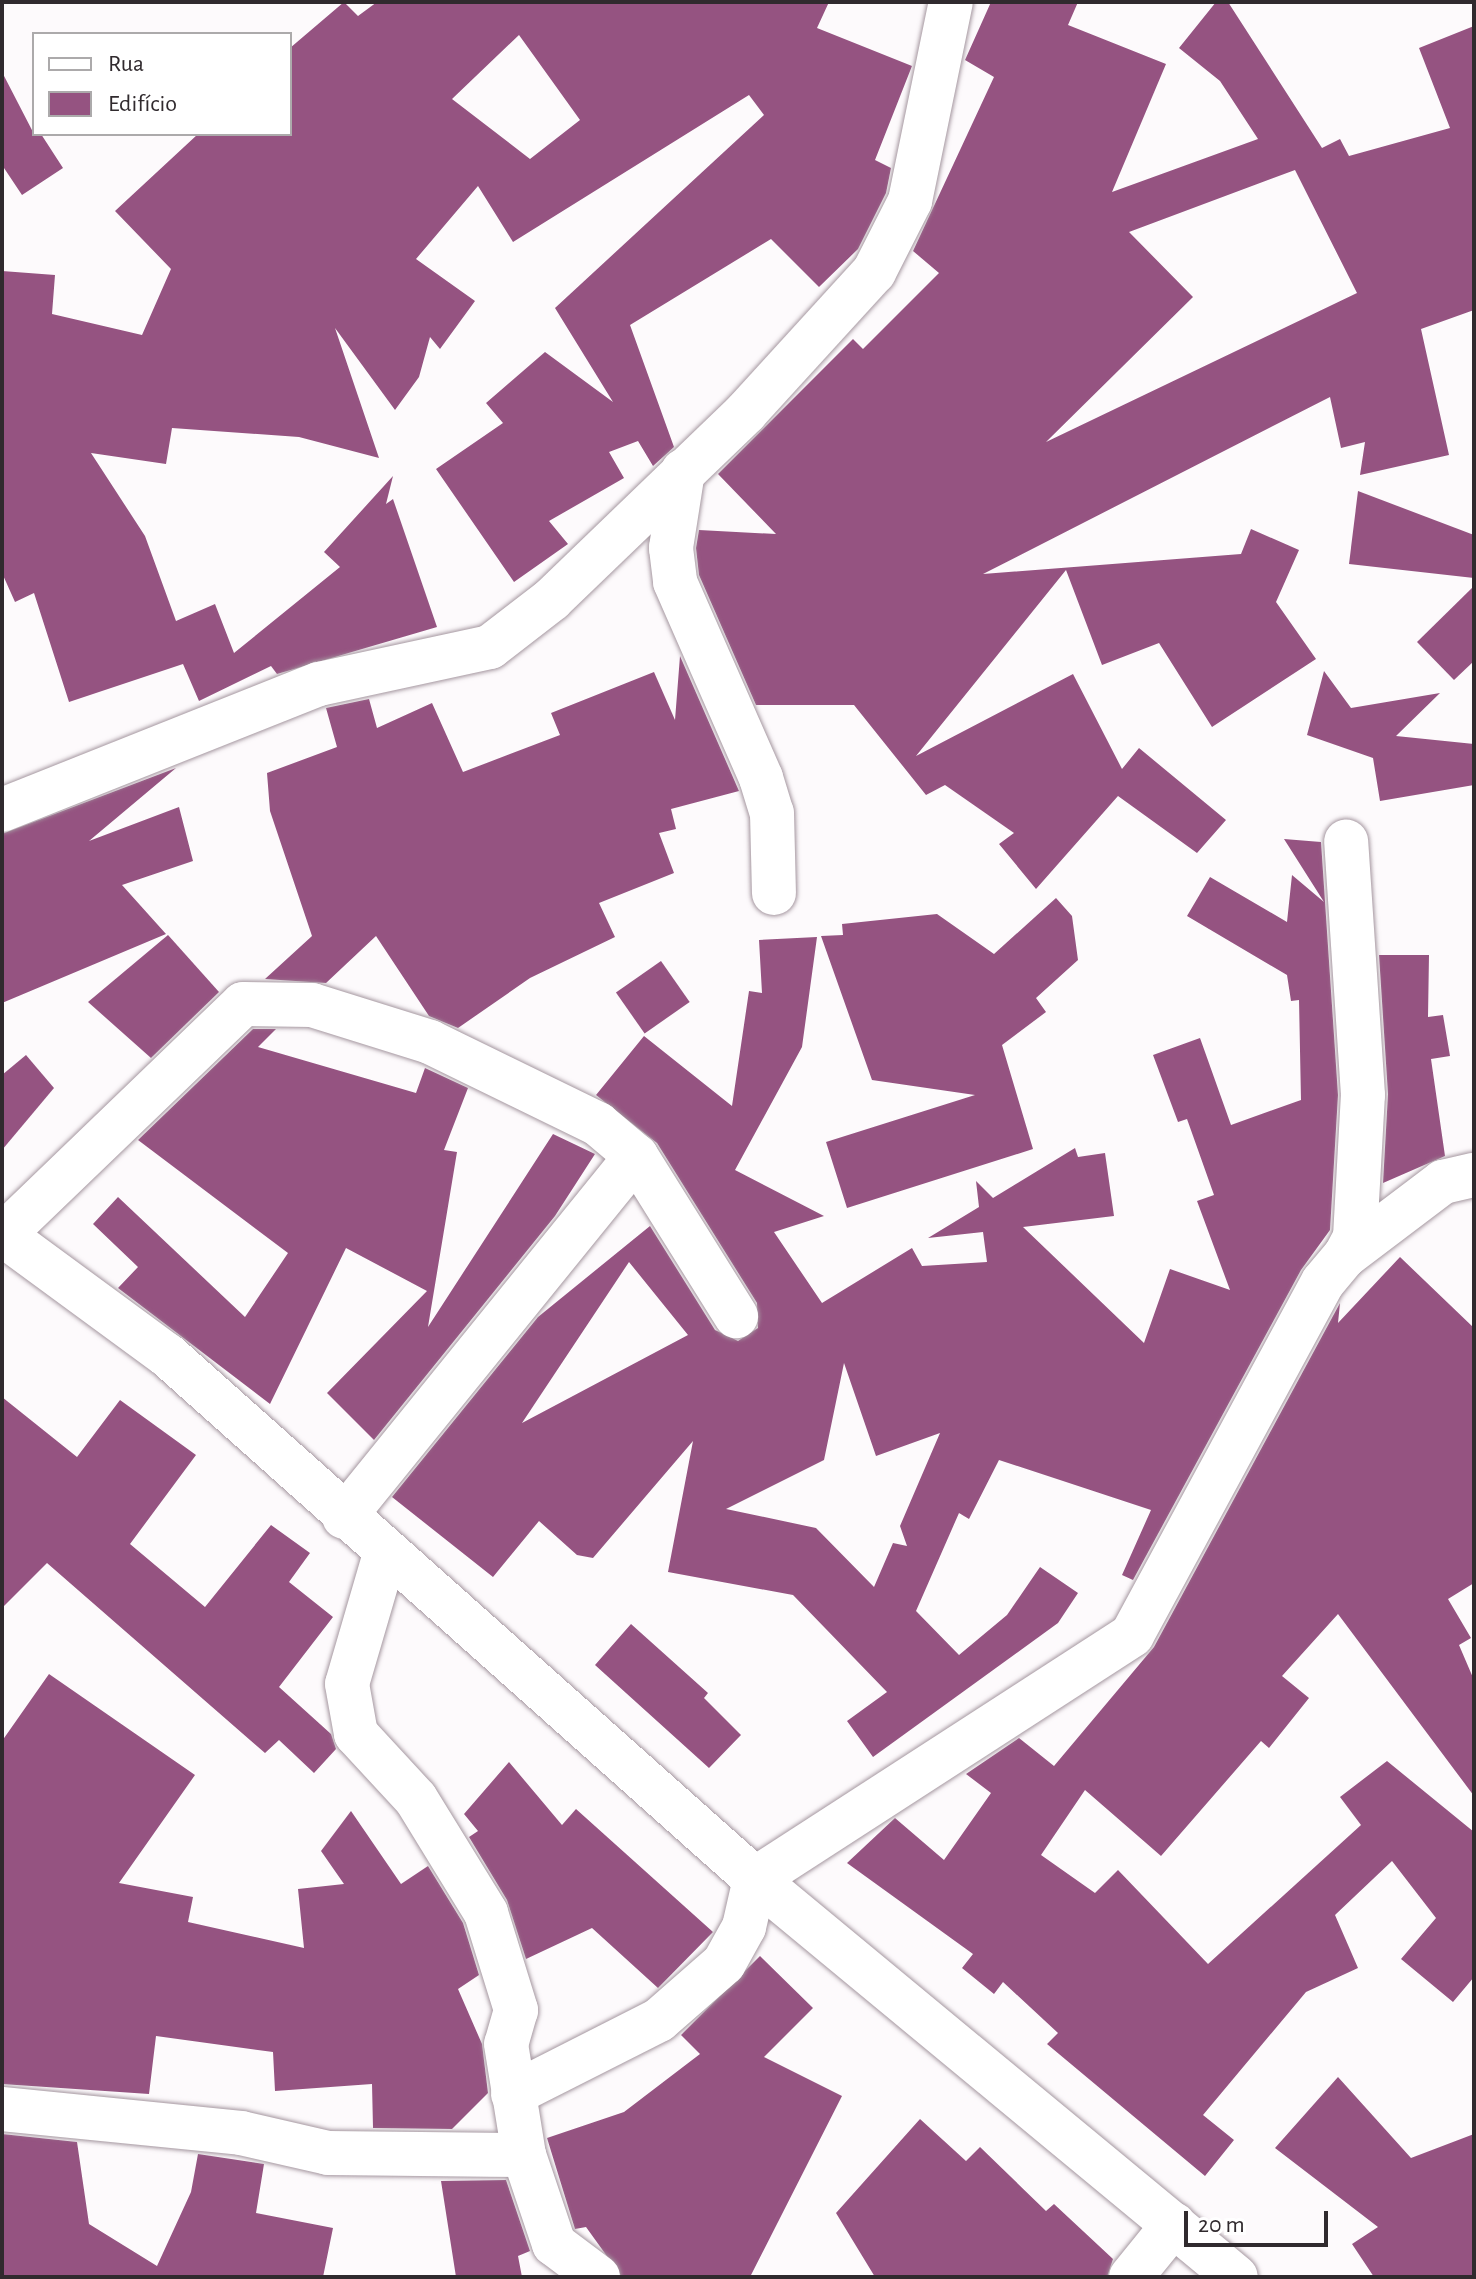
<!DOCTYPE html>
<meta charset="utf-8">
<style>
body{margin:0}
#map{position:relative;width:1476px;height:2279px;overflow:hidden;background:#fdfafc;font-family:"Alegreya Sans",sans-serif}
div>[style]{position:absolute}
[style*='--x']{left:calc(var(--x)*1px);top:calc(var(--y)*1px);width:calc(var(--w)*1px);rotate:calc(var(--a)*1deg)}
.building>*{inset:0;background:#955381;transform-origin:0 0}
.roads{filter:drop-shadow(0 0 2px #a597a0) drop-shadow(0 0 2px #a597a0)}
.minor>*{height:44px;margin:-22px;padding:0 22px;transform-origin:22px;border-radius:22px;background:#fff}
span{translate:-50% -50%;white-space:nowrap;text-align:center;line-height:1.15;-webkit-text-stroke:8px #fff;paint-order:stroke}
.frame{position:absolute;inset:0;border:4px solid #302a2e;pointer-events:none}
.legend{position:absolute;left:32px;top:32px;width:260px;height:104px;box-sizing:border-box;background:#fff;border:2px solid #acaaab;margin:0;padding:10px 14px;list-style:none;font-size:24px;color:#302a2e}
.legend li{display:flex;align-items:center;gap:16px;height:40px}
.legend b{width:40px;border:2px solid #acaaab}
.scale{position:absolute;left:1184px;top:2211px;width:144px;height:36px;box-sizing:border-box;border:4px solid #302a2e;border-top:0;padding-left:10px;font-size:24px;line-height:28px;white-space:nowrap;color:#302a2e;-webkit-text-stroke:6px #fff;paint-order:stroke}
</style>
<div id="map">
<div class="building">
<div style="clip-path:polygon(evenodd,344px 2px,358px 16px,377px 2px,829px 2px,817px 28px,912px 66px,875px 160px,891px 168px,886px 193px,858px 249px,819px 287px,771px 239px,630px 325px,674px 447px,653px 466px,638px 441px,609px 452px,624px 478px,549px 521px,568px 544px,514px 582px,436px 469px,503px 423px,486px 403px,545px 352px,613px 402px,555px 308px,764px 115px,749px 95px,513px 242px,478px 186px,416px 259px,475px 301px,440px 349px,430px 337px,419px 377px,395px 410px,335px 328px,379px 458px,299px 437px,172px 428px,166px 464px,91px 453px,145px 536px,176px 621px,215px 604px,234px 653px,340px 567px,324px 552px,393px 476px,386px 504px,393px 499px,437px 627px,277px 674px,271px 666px,199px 701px,183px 664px,69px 702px,34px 593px,15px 602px,2px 573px,2px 271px,55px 275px,52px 314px,142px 335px,171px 269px,115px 211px,198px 134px,290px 134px,290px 48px,344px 2px,519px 35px,580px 120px,530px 159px,452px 99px,519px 35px)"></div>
<div style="clip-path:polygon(evenodd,991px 2px,1078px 2px,1068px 25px,1166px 64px,1112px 192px,1258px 139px,1220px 81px,1179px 48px,1216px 2px,1228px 2px,1322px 148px,1340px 139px,1349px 156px,1450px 128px,1419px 48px,1474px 26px,1474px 310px,1421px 329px,1449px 455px,1360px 475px,1365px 442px,1341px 448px,1330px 397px,983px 574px,1241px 554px,1251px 529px,1299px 550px,1276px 602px,1316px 659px,1212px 727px,1159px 643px,1102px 665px,1066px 570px,916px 756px,1073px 674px,1122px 769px,1139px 748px,1226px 820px,1197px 853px,1118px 796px,1036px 889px,999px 844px,1014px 833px,945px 785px,926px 795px,854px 705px,756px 705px,699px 575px,696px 548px,699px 530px,776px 534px,718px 474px,853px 339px,863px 349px,939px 273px,913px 251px,994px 77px,965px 60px,991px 2px,1295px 170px,1357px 293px,1046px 442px,1193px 297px,1129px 232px,1295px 170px)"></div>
<div style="clip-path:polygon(2px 72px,34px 134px,41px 134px,63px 168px,22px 195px,2px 165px)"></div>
<div style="clip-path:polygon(1358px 491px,1474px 535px,1474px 578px,1349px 564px)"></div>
<div style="clip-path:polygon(1474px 586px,1474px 661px,1454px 680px,1417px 642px)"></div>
<div style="clip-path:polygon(680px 656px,739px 791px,671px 809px,676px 829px,659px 833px,674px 873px,599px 903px,615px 937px,530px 978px,458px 1028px,429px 1016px,376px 936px,326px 983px,265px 979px,312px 936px,270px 811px,267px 773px,337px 747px,326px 708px,369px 699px,377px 728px,432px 703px,463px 772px,560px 735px,551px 713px,654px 672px,675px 720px)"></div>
<div style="clip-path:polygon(1324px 671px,1351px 708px,1440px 693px,1396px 736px,1474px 744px,1474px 785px,1380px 801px,1373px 758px,1307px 735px)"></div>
<div style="clip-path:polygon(176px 768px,89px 841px,179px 807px,193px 861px,122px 885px,166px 934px,2px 1003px,2px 834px)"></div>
<div style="clip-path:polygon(evenodd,1284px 839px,1321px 842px,1338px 1095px,1330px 1230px,1301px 1270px,1133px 1580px,1122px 1575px,1151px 1510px,999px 1460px,969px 1519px,959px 1513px,916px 1611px,959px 1655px,1007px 1615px,1040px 1567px,1078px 1593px,1058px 1623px,873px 1757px,847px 1721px,887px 1692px,793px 1595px,668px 1572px,693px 1441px,593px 1558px,577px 1555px,539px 1521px,493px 1577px,392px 1497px,538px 1317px,650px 1226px,715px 1330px,738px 1341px,758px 1328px,757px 1303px,657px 1143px,596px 1095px,644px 1036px,732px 1106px,749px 991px,762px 993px,759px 940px,817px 937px,802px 1047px,735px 1170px,824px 1216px,774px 1232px,822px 1303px,912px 1248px,922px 1266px,987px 1262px,983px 1232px,928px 1238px,979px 1207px,976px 1181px,993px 1198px,1075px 1148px,1078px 1157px,1105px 1153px,1114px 1216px,1023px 1227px,1144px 1343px,1170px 1269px,1230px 1290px,1197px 1201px,1214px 1195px,1187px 1119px,1178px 1122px,1153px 1055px,1200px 1038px,1231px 1125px,1301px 1100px,1299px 1000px,1291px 1001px,1287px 975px,1187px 916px,1210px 877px,1287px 922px,1292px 875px,1324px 902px,1284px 839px,629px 1262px,688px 1335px,522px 1423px,629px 1262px,1284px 839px,844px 1363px,876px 1456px,940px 1433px,900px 1526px,907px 1546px,893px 1543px,874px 1587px,816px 1528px,726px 1509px,824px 1460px,844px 1363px)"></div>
<div style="clip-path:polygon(1056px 898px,1072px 916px,1078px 960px,1036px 998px,1046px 1012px,1002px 1045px,1033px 1149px,847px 1208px,826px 1142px,975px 1095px,872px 1080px,821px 936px,843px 935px,842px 924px,937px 914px,994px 954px)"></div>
<div style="clip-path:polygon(168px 935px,219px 992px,151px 1058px,88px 1002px)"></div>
<div style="clip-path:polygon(1379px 955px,1429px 955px,1428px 1017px,1443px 1015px,1450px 1056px,1431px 1059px,1445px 1156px,1383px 1183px,1388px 1094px)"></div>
<div style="left:661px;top:961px;width:50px;height:55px;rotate:55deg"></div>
<div style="clip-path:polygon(253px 1029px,276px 1029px,258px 1047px,416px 1093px,425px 1068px,468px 1088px,444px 1150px,457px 1152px,428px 1327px,553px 1134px,595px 1154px,555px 1216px,374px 1440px,327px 1393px,427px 1291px,346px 1248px,270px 1404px,118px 1288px,138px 1267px,93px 1224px,118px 1197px,245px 1317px,288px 1253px,138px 1140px)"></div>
<div style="clip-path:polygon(26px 1055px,54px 1088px,2px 1150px,2px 1075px)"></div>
<div style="clip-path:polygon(1400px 1257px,1474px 1328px,1474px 1583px,1448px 1599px,1471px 1638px,1459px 1645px,1474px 1680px,1474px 1796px,1338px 1614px,1282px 1676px,1309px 1698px,1269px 1748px,1261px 1741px,1161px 1856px,1085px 1790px,1041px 1855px,1095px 1893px,1118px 1870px,1208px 1964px,1361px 1825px,1340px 1797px,1387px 1761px,1474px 1832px,1474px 1977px,1453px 2002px,1401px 1959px,1436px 1918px,1392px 1861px,1335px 1915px,1358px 1968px,1306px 1992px,1203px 2115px,1234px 2140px,1205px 2176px,1047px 2044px,1058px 2033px,1003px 1982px,994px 1994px,962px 1968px,973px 1954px,847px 1863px,895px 1818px,944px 1860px,991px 1793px,966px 1774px,1019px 1738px,1054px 1766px,1154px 1647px,1340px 1303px,1338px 1323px)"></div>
<div style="clip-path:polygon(2px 1397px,77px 1457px,120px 1400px,196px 1455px,130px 1544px,205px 1607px,271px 1525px,310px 1553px,289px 1582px,333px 1617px,279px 1687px,331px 1734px,336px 1749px,314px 1773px,279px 1740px,265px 1753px,47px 1563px,2px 1608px)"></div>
<div style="clip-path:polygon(631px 1624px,708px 1693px,704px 1698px,741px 1735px,709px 1768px,595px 1665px)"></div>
<div style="clip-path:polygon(49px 1674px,195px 1775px,119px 1883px,193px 1897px,188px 1922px,304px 1948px,298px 1889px,344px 1884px,321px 1851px,351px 1811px,401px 1884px,428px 1866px,463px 1923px,479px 1975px,458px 1989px,482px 2044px,488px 2093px,452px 2129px,373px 2128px,372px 2084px,275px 2091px,273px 2052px,156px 2036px,149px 2094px,2px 2084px,2px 1741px)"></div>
<div style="clip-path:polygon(509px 1762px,562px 1825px,576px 1809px,713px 1932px,658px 1988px,592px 1928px,526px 1959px,507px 1900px,469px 1837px,478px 1831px,464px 1814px)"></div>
<div style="clip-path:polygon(760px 1956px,813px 2008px,764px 2057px,842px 2096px,750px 2277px,622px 2277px,586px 2227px,575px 2229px,547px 2138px,624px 2112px,700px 2054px,681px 2035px)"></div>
<div style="clip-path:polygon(1338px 2077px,1411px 2158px,1474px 2134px,1474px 2277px,1374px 2277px,1352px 2244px,1378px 2227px,1275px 2148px)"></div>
<div style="clip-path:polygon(920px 2119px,966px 2161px,980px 2147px,1046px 2211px,1054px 2204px,1113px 2259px,1107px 2277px,875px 2277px,836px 2213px)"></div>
<div style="clip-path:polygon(2px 2134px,77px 2142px,89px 2224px,157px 2266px,191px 2192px,198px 2154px,264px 2164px,256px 2213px,333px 2228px,323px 2277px,2px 2277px)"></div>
<div style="clip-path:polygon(506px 2180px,530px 2251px,518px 2256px,522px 2277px,456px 2277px,441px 2181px)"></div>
</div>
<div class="roads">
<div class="minor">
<div style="--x:683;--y:471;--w:78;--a:98.9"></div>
<div style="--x:671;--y:548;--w:34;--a:83"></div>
<div style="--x:675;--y:582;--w:214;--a:66.3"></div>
<div style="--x:761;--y:778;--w:37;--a:73"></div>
<div style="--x:772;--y:813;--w:80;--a:88.6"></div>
<div style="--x:2;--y:810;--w:341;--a:-21.7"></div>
<div style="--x:319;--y:684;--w:175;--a:-12.2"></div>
<div style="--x:490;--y:647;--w:78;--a:-37.7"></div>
<div style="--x:552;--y:599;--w:269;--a:-43.9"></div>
<div style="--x:746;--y:412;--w:190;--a:-47.6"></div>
<div style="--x:874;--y:272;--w:80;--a:-63.1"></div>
<div style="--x:910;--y:201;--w:203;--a:-78.4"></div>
<div style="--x:2;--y:1234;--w:205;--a:36.3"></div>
<div style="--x:167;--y:1355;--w:788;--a:41.71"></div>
<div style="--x:755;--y:1879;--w:624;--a:39.61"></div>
<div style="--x:3;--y:1235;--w:333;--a:-43.9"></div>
<div style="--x:243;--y:1004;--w:69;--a:0.8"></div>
<div style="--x:312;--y:1005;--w:124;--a:17.4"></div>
<div style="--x:430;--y:1042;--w:187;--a:26"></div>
<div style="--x:598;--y:1124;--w:50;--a:40.1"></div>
<div style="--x:636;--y:1156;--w:189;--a:58"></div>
<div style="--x:1345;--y:1256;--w:21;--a:-62"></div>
<div style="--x:1355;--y:1237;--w:142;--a:-86.8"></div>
<div style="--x:1363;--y:1095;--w:254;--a:-93.8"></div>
<div style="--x:344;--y:1517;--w:464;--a:-51"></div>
<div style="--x:385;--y:1554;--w:135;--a:106.3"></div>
<div style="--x:347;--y:1684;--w:51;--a:79.8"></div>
<div style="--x:356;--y:1734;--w:88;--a:47.3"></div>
<div style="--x:416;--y:1799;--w:134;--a:58.4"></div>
<div style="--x:486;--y:1913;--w:102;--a:72.8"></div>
<div style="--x:516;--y:2010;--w:35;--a:106"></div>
<div style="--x:506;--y:2044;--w:112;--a:80.8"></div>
<div style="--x:524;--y:2155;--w:94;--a:71.4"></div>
<div style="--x:554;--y:2244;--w:55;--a:36.9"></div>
<div style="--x:513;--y:2094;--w:164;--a:-26.9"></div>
<div style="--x:659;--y:2020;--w:86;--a:-41.2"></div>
<div style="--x:724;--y:1963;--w:41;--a:-60.9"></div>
<div style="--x:744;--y:1927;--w:49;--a:-77.1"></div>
<div style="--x:755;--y:1879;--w:449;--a:-32.9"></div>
<div style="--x:1132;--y:1635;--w:401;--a:-61.6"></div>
<div style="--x:1323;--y:1282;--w:34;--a:-50"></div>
<div style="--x:1345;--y:1256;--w:123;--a:-37.1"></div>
<div style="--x:1443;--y:1182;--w:32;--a:-13"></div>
<div style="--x:2;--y:2109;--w:240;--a:5.7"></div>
<div style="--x:241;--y:2133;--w:89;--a:12.9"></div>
<div style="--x:328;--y:2153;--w:196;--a:0.6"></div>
<div style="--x:1131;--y:2277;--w:68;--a:-50.9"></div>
</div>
</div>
<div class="frame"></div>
<ul class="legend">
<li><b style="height:10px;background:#fff"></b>Rua</li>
<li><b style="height:22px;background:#955381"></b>Edifício</li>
</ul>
<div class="scale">20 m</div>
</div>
